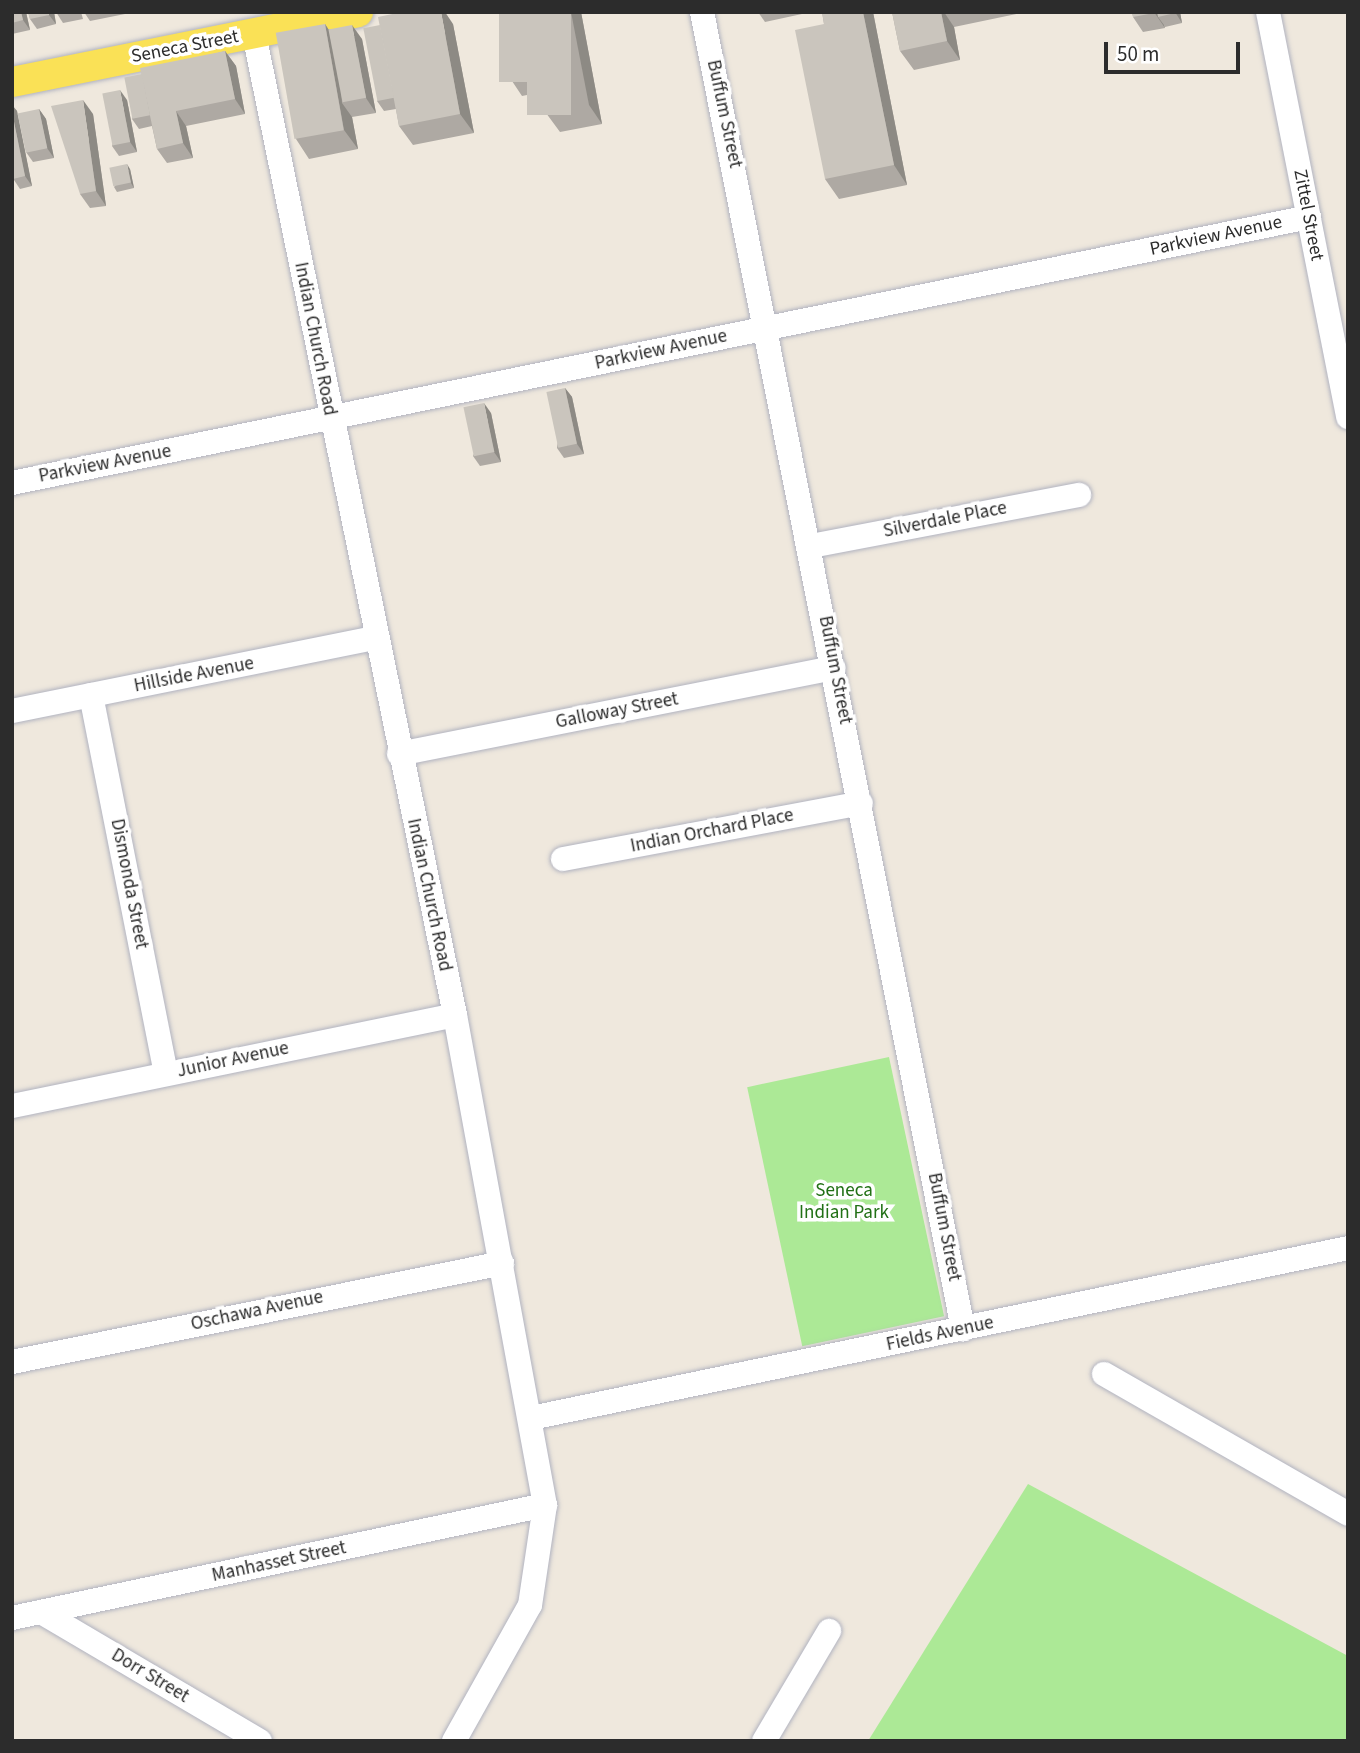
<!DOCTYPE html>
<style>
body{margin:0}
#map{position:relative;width:1360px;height:1753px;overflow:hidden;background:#efe8dd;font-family:"Source Sans 3",sans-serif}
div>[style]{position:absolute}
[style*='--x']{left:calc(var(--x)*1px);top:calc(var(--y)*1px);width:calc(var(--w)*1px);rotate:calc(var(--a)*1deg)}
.green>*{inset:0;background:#ace996;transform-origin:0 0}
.roads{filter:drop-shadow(0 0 2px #b1b3c0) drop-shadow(0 0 2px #b1b3c0)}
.minor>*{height:24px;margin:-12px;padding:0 12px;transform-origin:12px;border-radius:12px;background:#fff}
.major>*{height:30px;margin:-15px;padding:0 15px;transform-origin:15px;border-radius:15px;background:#fae156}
.wall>*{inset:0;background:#aea9a3}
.shaded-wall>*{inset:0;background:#8d8a84}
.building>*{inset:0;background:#cac5bd;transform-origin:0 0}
span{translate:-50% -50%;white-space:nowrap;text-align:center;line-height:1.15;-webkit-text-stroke:7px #fff;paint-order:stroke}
.street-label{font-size:19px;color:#2c2c2c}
.park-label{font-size:19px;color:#217015}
.frame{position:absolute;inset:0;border:14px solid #2c2c2c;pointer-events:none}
.scale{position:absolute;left:1104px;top:42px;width:136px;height:32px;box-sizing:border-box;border:4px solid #2c2c2c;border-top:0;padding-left:9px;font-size:21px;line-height:24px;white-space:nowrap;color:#2c2c2c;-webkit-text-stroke:5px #fff;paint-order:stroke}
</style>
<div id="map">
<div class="green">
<div style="left:889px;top:1057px;width:265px;height:145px;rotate:78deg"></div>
<div style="clip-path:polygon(1028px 1484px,1348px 1656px,1348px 1741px,868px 1741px)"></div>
</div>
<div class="roads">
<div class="minor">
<div style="--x:702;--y:12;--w:1343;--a:78.79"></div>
<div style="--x:1268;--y:12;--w:413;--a:78.8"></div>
<div style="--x:254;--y:34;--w:1001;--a:78.42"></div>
<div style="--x:455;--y:1015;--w:498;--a:79.6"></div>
<div style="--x:545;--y:1505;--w:101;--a:98.5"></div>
<div style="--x:530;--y:1605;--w:156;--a:119.2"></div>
<div style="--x:12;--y:483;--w:1324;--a:-11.59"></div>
<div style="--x:811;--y:546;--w:273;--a:-10.8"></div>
<div style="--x:91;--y:695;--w:386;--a:78.8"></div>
<div style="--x:12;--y:711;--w:370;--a:-11.4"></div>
<div style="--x:399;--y:754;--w:443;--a:-11.2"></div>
<div style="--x:563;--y:859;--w:303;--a:-10.6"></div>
<div style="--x:12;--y:1106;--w:452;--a:-11.6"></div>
<div style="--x:12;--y:1362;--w:500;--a:-11.4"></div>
<div style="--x:1104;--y:1374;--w:281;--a:29.8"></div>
<div style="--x:531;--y:1418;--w:834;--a:-11.75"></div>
<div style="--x:41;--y:1612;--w:254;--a:30.5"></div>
<div style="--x:12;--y:1618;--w:545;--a:-11.97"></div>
<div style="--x:764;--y:1741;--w:128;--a:-59.4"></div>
</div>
<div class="major">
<div style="--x:12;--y:82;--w:353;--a:-11.4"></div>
</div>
</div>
<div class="wall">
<div style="clip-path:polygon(12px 12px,26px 12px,30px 30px,12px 34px)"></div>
<div style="clip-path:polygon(28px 12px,54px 12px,56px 24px,37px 29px,30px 19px)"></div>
<div style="clip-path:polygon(56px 12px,81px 12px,83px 19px,63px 23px)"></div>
<div style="clip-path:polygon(84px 12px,124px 12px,125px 14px,90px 21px)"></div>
<div style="clip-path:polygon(499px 12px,581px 12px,602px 124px,560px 132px,546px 113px,542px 92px,522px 96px,512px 81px)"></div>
<div style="clip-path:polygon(758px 12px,802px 12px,802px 14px,765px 22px)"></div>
<div style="clip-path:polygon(822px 12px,873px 12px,907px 185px,839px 199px,825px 179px,824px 24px)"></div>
<div style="clip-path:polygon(892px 12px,1026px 12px,954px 27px,960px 60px,914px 70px,900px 51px)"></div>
<div style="clip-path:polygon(1132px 12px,1180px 12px,1182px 23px,1165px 27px,1164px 25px,1165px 28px,1143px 32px,1133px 17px)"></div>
<div style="clip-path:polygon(325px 24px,328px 29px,362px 39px,376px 113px,352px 117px,358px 149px,309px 159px,296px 139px)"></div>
<div style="clip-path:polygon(453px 24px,474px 133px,413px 145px,399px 126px,396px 109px,384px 111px,377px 101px)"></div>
<div style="clip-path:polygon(225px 51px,236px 66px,245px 114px,186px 126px,193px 158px,167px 163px,157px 149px,152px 126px,139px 129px,132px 119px,142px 74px)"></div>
<div style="clip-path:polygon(127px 100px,137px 152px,119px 156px,112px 146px)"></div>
<div style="clip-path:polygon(12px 105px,17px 111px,32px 186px,20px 189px,12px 177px)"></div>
<div style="clip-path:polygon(39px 109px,46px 119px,54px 158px,33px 162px,26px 152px)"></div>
<div style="clip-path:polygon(93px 114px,106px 206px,90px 208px,80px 194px)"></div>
<div style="clip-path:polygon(130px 169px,134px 188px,117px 192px,114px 187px)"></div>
<div style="clip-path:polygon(565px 388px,572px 397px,584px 454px,564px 458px,557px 448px)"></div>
<div style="clip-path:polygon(491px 413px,501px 462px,480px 466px,473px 456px)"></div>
</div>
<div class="shaded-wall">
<div style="clip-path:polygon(21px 12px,26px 12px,30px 30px,23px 20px)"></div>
<div style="clip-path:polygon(49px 12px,54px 12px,56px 24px,49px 15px)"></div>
<div style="clip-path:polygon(441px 12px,445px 12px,453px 24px,474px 133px,460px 114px)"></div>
<div style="clip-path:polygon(571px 12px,581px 12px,602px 124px,589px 105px)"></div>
<div style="clip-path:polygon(863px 12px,873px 12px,907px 185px,894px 165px)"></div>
<div style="clip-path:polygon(941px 12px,944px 12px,954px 27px,960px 60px,947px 41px)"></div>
<div style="clip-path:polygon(1154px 12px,1161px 12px,1158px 17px,1164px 25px,1165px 28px)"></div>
<div style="clip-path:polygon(1175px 12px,1180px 12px,1182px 23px)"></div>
<div style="clip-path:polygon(325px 24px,338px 44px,342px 103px,352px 117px,358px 149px,344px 130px)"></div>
<div style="clip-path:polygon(352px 25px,362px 39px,376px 113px,366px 98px)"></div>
<div style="clip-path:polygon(225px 51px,236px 66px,245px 114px,235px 99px)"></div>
<div style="clip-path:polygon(120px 90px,127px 100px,137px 152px,130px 142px)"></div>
<div style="clip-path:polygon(83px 100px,93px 114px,106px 206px,96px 191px)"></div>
<div style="clip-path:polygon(12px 105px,17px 111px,32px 186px,25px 176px,12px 112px)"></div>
<div style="clip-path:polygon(39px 109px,46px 119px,54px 158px,47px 148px)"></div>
<div style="clip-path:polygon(176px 111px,186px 126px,193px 158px,183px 143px)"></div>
<div style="clip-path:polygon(127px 164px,130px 169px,134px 188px,131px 183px)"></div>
<div style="clip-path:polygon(565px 388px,572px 397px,584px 454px,577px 444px)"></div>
<div style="clip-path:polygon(484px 403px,491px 413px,501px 462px,494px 452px)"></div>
</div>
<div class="building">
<div style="clip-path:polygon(12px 12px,21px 12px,23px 20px,12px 23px)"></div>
<div style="clip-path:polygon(28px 12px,49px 12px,49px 15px,30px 19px)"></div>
<div style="clip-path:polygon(402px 12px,441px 12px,460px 114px,399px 126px,378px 17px)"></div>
<div style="left:499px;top:12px;width:28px;height:70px"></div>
<div style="left:527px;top:12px;width:44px;height:103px"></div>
<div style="clip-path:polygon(822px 12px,863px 12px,894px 165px,825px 179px,795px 30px,824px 24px)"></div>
<div style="clip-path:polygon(892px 12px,941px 12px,947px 41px,900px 51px)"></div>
<div style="clip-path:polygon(1132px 12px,1154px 12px,1154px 13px,1133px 17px)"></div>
<div style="clip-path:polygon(1157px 12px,1175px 12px,1175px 13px,1158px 17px)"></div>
<div style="left:325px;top:24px;width:108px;height:50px;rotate:80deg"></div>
<div style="left:352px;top:25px;width:74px;height:24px;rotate:79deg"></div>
<div style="left:380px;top:25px;width:74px;height:17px;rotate:79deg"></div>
<div style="clip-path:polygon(225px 51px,235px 99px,176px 111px,183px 143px,157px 149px,140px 68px)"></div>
<div style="left:142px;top:74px;width:42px;height:18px;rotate:79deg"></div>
<div style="left:120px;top:90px;width:53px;height:18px;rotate:79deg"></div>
<div style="clip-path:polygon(83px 100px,96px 191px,80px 194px,51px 106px)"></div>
<div style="left:39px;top:109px;width:40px;height:22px;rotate:78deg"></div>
<div style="clip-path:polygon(12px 112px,25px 176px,13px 179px,12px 177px)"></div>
<div style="left:127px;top:164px;width:19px;height:18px;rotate:78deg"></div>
<div style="left:565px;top:388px;width:57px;height:19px;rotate:78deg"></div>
<div style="left:484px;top:403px;width:50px;height:21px;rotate:78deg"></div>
</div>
<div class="street-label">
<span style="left:185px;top:47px;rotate:-11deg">Seneca Street</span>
<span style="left:724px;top:114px;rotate:78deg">Buffum Street</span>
<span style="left:1308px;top:215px;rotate:79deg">Zittel Street</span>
<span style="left:1216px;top:236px;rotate:-12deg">Parkview Avenue</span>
<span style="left:315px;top:339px;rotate:79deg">Indian Church Road</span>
<span style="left:661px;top:350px;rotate:-12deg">Parkview Avenue</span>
<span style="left:105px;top:464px;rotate:-11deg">Parkview Avenue</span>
<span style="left:945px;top:520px;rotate:-11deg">Silverdale Place</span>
<span style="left:835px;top:670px;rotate:79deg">Buffum Street</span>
<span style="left:194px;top:675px;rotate:-11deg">Hillside Avenue</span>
<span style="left:617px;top:711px;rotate:-11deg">Galloway Street</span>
<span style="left:712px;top:831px;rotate:-11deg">Indian Orchard Place</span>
<span style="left:129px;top:884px;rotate:79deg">Dismonda Street</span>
<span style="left:429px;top:895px;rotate:78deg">Indian Church Road</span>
<span style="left:233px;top:1060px;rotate:-12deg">Junior Avenue</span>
<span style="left:944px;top:1227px;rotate:79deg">Buffum Street</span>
<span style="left:257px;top:1311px;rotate:-12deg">Oschawa Avenue</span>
<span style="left:940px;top:1334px;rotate:-12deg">Fields Avenue</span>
<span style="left:279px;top:1562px;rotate:-12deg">Manhasset Street</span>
<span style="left:150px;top:1676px;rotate:31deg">Dorr Street</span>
</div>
<div class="park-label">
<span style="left:844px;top:1202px">Seneca<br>Indian Park</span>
</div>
<div class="frame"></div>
<div class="scale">50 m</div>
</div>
